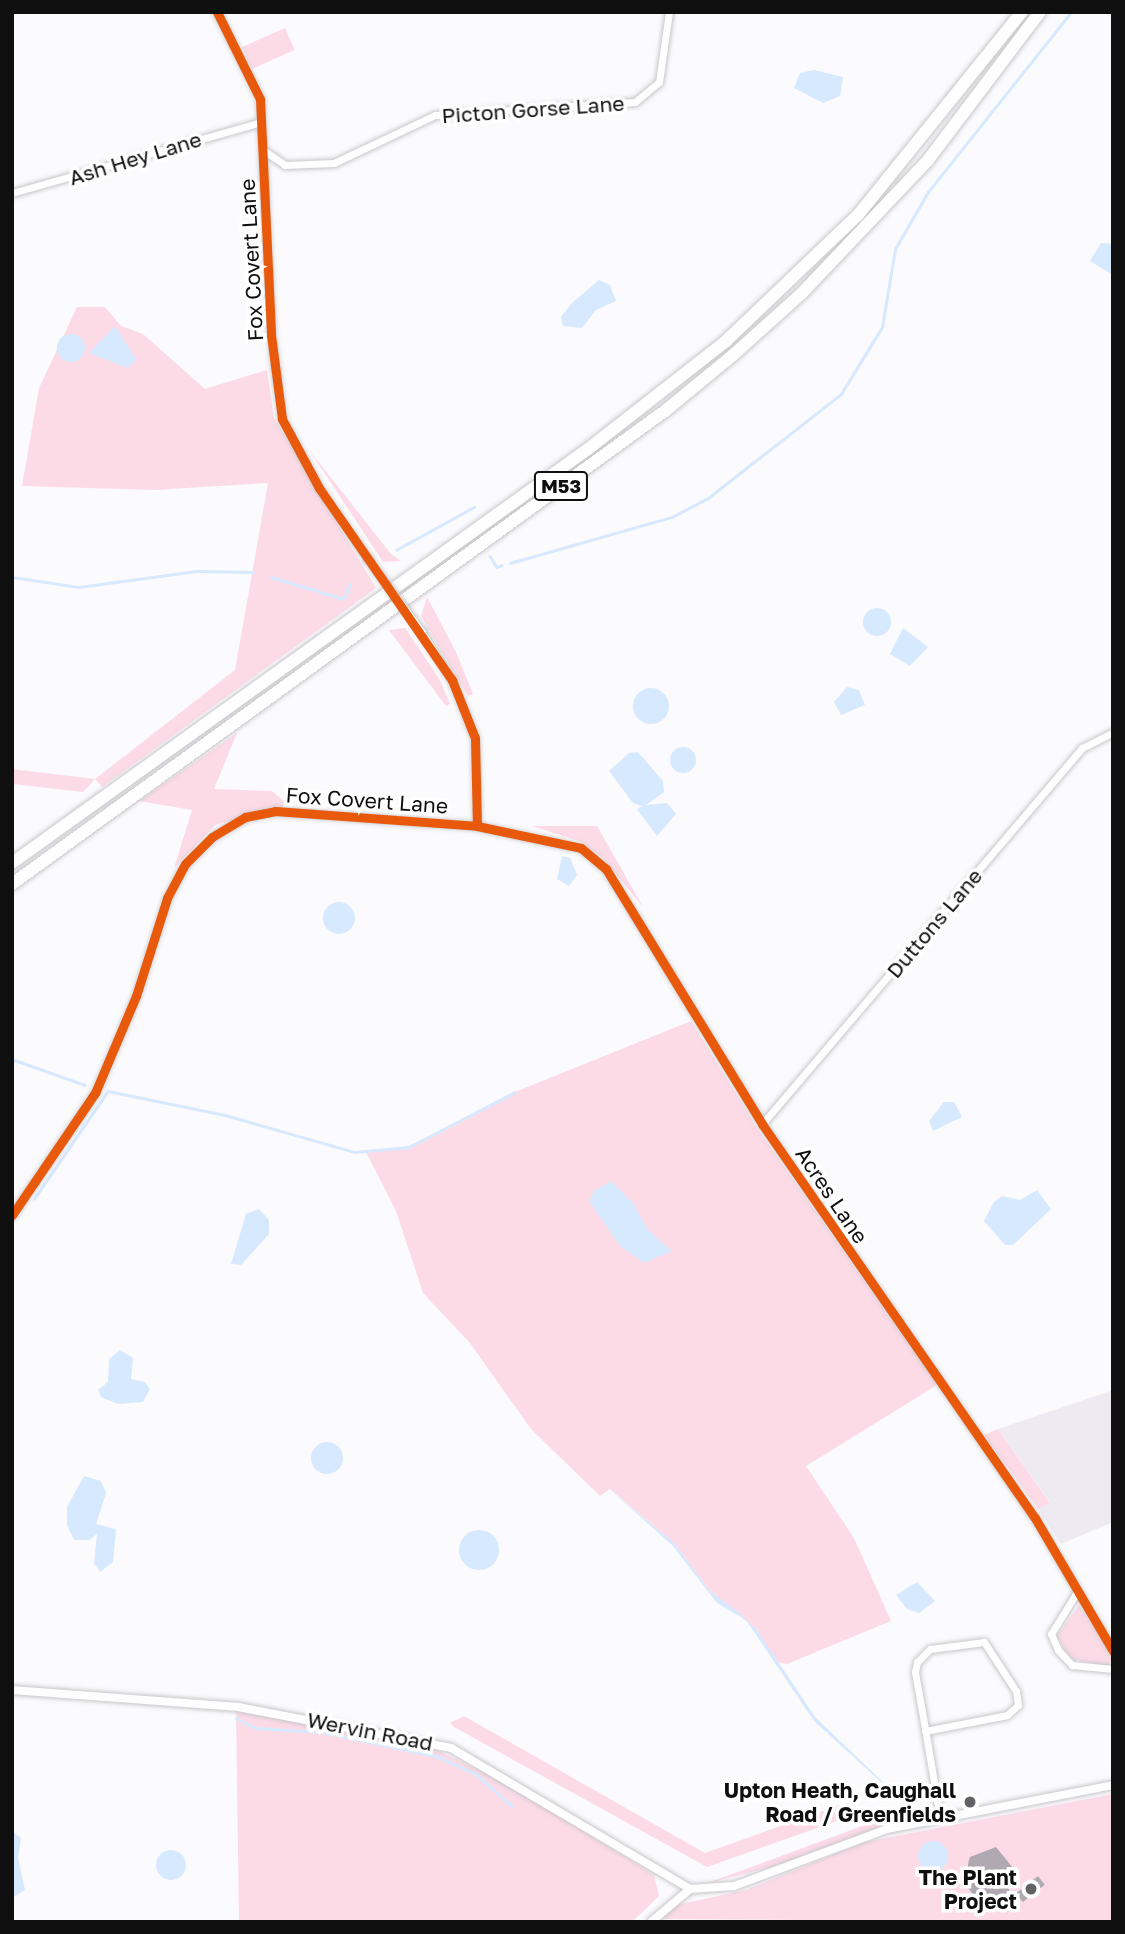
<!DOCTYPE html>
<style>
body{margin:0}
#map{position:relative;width:1125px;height:1934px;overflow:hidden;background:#fbfafd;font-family:"Golos Text",sans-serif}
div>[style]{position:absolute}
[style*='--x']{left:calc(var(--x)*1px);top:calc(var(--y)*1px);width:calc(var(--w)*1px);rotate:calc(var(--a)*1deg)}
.built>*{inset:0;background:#eeeaf2}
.green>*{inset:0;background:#fcdbe7;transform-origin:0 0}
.water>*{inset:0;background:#d7e9fe}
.round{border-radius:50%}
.stream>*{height:2.5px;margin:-1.25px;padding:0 1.25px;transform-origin:1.25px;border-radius:1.25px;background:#d7e9fe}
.building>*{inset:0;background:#b1a9b2;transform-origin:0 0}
.roads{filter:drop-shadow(0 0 2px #c8c7ca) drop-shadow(0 0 2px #c8c7ca)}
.minor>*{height:7px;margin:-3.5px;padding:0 3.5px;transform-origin:3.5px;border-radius:3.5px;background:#fefeff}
.tertiary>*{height:8px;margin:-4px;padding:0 4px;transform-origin:4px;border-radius:4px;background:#fefeff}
.motorway>*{height:12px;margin:-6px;padding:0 6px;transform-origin:6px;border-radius:6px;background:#fefeff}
.bridges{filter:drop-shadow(0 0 2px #c8c7ca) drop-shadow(0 0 2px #c8c7ca)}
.minor-bridge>*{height:7px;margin:-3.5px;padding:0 3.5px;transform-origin:3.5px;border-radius:3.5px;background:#fefeff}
.cycleway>*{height:9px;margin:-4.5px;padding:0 4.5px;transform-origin:4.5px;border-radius:4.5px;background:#e8590c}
.dots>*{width:19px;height:19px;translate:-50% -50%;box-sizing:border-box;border:4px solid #fff;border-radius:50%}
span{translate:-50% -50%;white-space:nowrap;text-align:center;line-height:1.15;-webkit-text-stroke:7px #fff;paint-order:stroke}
.shield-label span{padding:2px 5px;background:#fff;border:2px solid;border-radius:5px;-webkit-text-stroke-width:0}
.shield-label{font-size:19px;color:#0f0f10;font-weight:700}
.street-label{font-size:21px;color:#0f0f10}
.poi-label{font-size:21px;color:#0f0f10;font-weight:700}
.right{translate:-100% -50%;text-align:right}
.frame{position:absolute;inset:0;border:14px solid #0f0f10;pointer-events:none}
</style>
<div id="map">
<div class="built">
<div style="clip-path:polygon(1113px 1390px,1113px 1522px,1061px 1544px,1038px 1509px,1050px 1502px,998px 1429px)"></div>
</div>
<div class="green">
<div style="left:285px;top:28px;width:24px;height:47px;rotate:66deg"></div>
<div style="clip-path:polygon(77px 307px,105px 307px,121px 326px,143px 334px,205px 389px,267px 370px,274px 418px,376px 588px,102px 787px,95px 779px,83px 792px,12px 784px,12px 769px,95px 779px,235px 670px,268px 483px,154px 490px,22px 486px,39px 388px)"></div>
<div style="clip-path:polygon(310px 451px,391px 554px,401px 561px,383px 562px)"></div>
<div style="clip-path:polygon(427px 597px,456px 652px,473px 694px,468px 696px,421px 616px)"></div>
<div style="clip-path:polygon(405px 628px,440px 680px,450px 704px,446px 706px,389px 630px)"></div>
<div style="clip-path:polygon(237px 733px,214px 789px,272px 791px,288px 805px,215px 825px,174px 868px,192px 810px,139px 801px)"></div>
<div style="clip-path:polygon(532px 826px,597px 826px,643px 907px,603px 858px,579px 841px)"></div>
<div style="clip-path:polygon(691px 1021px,757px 1128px,937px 1385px,806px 1466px,854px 1538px,891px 1621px,787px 1664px,776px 1662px,757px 1630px,710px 1591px,674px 1543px,610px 1489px,600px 1496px,531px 1429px,470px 1343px,423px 1293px,396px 1211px,366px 1152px,409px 1146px,515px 1092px)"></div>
<div style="clip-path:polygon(998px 1429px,1050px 1503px,1038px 1509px,984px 1435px)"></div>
<div style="clip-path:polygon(1079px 1605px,1113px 1657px,1108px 1666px,1070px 1659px,1057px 1636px)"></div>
<div style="clip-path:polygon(236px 1711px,406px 1736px,503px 1781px,614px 1850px,654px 1875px,659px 1896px,632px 1922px,239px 1922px)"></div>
<div style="clip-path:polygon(464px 1716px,705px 1853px,842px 1804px,853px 1803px,856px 1808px,854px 1815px,707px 1867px,454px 1727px,450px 1723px)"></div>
<div style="clip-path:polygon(1113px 1794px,1113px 1922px,662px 1919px,676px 1905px,746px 1890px,865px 1842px)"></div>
<div style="clip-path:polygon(892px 1815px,890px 1823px,778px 1865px,702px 1885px)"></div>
</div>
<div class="water">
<div style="clip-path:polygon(814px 70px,843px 77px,840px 96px,823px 103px,794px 88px,800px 73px)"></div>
<div style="clip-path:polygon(1101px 243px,1113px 244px,1113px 275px,1090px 261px)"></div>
<div style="clip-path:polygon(599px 280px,610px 285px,616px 301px,596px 310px,582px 328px,563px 326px,561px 317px,572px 303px)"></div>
<div style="clip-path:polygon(115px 326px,136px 359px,128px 368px,89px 353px)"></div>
<div class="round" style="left:57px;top:334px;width:28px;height:28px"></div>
<div class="round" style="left:863px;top:608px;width:28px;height:28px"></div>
<div style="clip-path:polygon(903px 628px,928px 647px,910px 666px,890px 654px)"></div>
<div style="clip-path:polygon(847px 687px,859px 690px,865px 705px,841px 715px,834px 702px)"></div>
<div class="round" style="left:633px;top:688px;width:36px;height:36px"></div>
<div class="round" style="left:670px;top:747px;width:26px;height:26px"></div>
<div style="clip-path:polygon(638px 752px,663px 781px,664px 792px,646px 805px,667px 803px,676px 814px,657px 836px,637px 809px,642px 806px,633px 803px,609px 771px,629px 753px)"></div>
<div style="clip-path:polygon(562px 856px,570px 858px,577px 875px,569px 886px,557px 879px)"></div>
<div class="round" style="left:323px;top:902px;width:32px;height:32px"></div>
<div style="clip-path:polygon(944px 1102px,954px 1102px,962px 1117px,933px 1131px,929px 1121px)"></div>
<div style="clip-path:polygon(611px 1181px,633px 1203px,648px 1230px,672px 1251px,644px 1263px,620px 1246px,589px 1201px,595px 1190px)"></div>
<div style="clip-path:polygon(1037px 1190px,1051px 1209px,1013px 1245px,1005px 1245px,984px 1221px,994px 1202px,1002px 1196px,1020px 1200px)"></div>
<div style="clip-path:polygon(259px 1209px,269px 1220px,269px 1234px,241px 1265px,231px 1264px,246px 1214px)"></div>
<div style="clip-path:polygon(120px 1350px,133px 1358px,131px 1379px,145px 1382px,150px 1389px,143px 1402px,118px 1404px,101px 1397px,98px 1390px,108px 1382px,109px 1359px)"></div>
<div class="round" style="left:311px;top:1442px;width:32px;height:32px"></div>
<div style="clip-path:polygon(84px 1476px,101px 1481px,106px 1493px,96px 1524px,116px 1529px,113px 1562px,100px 1572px,94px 1563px,97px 1534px,89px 1540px,74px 1540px,67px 1525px,67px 1507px)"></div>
<div style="clip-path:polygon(609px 1489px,674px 1543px,710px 1591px,742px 1615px,757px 1630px,815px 1717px,912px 1810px,814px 1721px,746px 1620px,717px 1603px,672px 1545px)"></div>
<div class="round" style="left:459px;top:1530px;width:40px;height:40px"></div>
<div style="clip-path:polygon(917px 1582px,935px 1601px,919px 1613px,907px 1609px,896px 1595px)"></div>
<div style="clip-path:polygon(12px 1831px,21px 1838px,18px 1858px,25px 1890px,12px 1898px)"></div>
<div class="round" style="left:918px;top:1841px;width:30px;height:30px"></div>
<div class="round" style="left:156px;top:1850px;width:30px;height:30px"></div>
</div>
<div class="stream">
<div style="--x:396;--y:550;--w:89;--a:-28.9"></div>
<div style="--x:490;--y:556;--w:13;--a:58"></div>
<div style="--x:497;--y:567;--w:5;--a:-22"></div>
<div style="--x:510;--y:563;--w:168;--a:-15.9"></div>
<div style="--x:672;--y:517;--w:41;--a:-27.8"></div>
<div style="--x:708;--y:498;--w:169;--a:-38"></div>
<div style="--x:841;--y:394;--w:79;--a:-58.5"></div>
<div style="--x:882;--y:327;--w:79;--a:-80.5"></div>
<div style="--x:895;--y:249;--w:66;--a:-59.9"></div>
<div style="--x:928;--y:192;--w:230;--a:-51.5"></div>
<div style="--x:12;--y:577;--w:68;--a:8.5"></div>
<div style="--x:79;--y:587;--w:118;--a:-7.8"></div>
<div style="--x:196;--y:571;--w:57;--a:1"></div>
<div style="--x:271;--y:577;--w:76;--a:16.8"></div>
<div style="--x:344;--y:599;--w:16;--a:-68"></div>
<div style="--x:12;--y:1059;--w:77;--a:19.6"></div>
<div style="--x:34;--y:1199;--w:131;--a:-55.6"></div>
<div style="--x:108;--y:1091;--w:119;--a:11.6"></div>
<div style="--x:225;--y:1115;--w:135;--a:15.9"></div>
<div style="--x:355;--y:1152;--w:54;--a:-5.3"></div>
<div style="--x:409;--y:1147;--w:119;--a:-27.4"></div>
<div style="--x:236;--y:1718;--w:22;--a:27"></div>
<div style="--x:256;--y:1728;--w:65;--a:3.5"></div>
<div style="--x:321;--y:1732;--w:117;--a:11.8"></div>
<div style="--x:436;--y:1756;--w:44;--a:24.2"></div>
<div style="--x:476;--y:1774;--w:48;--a:41.6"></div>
</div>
<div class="building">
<div style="clip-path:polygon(996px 1847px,1018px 1874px,1008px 1883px,1010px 1896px,978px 1901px,968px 1888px,968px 1864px,970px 1857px)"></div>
<div style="left:1038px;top:1876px;width:11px;height:28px;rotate:52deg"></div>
</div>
<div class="roads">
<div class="minor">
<div style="--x:217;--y:12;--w:97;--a:63.7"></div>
<div style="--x:260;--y:99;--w:236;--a:87.3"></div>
<div style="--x:271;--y:335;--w:85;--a:82.5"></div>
<div style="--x:282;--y:419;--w:78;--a:61.8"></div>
<div style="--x:319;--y:488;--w:86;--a:55.4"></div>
<div style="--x:263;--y:150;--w:27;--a:34"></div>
<div style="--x:285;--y:165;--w:49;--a:-2.3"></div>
<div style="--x:334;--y:163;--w:112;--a:-25.4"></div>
<div style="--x:435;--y:115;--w:200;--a:-3.7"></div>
<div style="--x:635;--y:102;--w:31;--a:-40"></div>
<div style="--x:659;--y:82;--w:71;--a:-81.9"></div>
<div style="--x:12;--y:193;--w:256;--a:-15.9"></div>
<div style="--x:422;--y:632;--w:57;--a:58"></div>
<div style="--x:452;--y:680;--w:62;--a:68.4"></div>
<div style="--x:475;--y:738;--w:88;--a:88.7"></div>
<div style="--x:762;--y:1124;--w:494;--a:-49.6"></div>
<div style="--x:1082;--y:748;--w:35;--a:-27"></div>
<div style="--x:12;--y:1215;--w:148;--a:-55.8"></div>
<div style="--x:95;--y:1093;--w:105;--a:-67.1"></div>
<div style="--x:136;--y:996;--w:103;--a:-72.4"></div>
<div style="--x:167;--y:898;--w:38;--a:-62"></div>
<div style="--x:185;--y:864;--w:38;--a:-45"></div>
<div style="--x:212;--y:837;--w:39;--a:-31"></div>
<div style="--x:245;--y:817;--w:31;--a:-11"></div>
<div style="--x:275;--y:811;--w:203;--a:4.2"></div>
<div style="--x:477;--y:826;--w:106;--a:11.9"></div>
<div style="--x:581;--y:848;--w:33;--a:40"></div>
<div style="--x:606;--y:869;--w:299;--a:58.5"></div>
<div style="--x:762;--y:1124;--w:479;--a:55.3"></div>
<div style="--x:1035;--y:1518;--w:154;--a:59.6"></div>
<div style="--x:1077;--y:1592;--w:49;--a:121.8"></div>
<div style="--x:1051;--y:1634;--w:17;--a:66"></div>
<div style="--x:1058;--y:1650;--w:21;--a:47"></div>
<div style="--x:1072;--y:1665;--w:41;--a:5.6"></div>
<div style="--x:925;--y:1731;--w:84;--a:-11"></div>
<div style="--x:1007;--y:1715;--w:15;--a:-42"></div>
<div style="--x:1018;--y:1705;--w:14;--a:-98"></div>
<div style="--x:1016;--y:1691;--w:59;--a:-123.1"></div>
<div style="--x:984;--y:1642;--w:54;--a:172.6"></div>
<div style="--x:930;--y:1649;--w:18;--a:135"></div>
<div style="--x:917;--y:1662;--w:10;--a:101"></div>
<div style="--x:915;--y:1672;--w:40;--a:80"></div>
<div style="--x:922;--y:1711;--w:108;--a:80.4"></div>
</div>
<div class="tertiary">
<div style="--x:12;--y:1690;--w:227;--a:4.3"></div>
<div style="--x:238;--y:1707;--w:217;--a:10.9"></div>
<div style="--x:451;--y:1748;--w:277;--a:30.5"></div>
<div style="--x:651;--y:1922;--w:51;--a:-40.2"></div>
<div style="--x:690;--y:1889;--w:44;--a:-3.9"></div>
<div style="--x:734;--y:1886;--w:163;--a:-20.4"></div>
<div style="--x:887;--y:1829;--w:230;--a:-11"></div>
</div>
<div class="motorway">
<div style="--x:12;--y:863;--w:709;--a:-35.71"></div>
<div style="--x:588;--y:449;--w:175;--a:-38"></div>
<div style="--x:726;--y:341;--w:182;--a:-43.7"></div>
<div style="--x:858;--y:215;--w:261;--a:-51.1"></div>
<div style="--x:12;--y:884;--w:806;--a:-35.92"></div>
<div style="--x:665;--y:411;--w:88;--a:-39.5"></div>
<div style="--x:733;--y:355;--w:93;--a:-41.9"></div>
<div style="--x:802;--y:293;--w:183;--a:-46.5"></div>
<div style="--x:928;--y:160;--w:186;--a:-52.9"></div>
</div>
</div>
<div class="bridges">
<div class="minor-bridge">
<div style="--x:368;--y:559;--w:91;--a:53.5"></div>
</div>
</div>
<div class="cycleway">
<div style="--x:217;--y:12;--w:97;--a:63.7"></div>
<div style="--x:260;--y:99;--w:236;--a:87.3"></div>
<div style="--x:271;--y:335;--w:85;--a:82.5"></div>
<div style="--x:282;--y:419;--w:78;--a:61.8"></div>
<div style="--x:319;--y:488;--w:234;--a:55.3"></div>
<div style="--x:452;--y:680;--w:62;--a:68.4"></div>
<div style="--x:475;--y:738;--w:88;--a:88.7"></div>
<div style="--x:12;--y:1215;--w:148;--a:-55.8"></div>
<div style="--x:95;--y:1093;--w:105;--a:-67.1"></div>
<div style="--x:136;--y:996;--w:103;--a:-72.4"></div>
<div style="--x:167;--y:898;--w:38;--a:-62"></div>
<div style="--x:185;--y:864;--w:38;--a:-45"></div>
<div style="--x:212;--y:837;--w:39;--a:-31"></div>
<div style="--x:245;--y:817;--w:31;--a:-11"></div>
<div style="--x:275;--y:811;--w:203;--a:4.2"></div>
<div style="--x:477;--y:826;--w:106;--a:11.9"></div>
<div style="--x:581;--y:848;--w:33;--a:40"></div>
<div style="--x:606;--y:869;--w:299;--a:58.5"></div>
<div style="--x:762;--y:1124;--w:479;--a:55.3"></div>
<div style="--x:1035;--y:1518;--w:154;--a:59.6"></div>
</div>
<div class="dots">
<div style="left:970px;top:1802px;background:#626163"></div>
<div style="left:1031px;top:1889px;background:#626163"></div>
</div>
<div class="shield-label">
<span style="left:561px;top:486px">M53</span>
</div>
<div class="street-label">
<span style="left:533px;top:109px;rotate:-4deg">Picton Gorse Lane</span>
<span style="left:135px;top:158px;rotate:-17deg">Ash Hey Lane</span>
<span style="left:251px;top:260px;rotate:-93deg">Fox Covert Lane</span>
<span style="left:367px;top:800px;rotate:4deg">Fox Covert Lane</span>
<span style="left:934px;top:923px;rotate:-50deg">Duttons Lane</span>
<span style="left:832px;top:1195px;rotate:56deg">Acres Lane</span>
<span style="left:370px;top:1731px;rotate:11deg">Wervin Road</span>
</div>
<div class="poi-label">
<span class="right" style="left:956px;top:1802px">Upton Heath, Caughall<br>Road / Greenfields</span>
<span class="right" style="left:1017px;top:1889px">The Plant<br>Project</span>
</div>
<div class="frame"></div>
</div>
